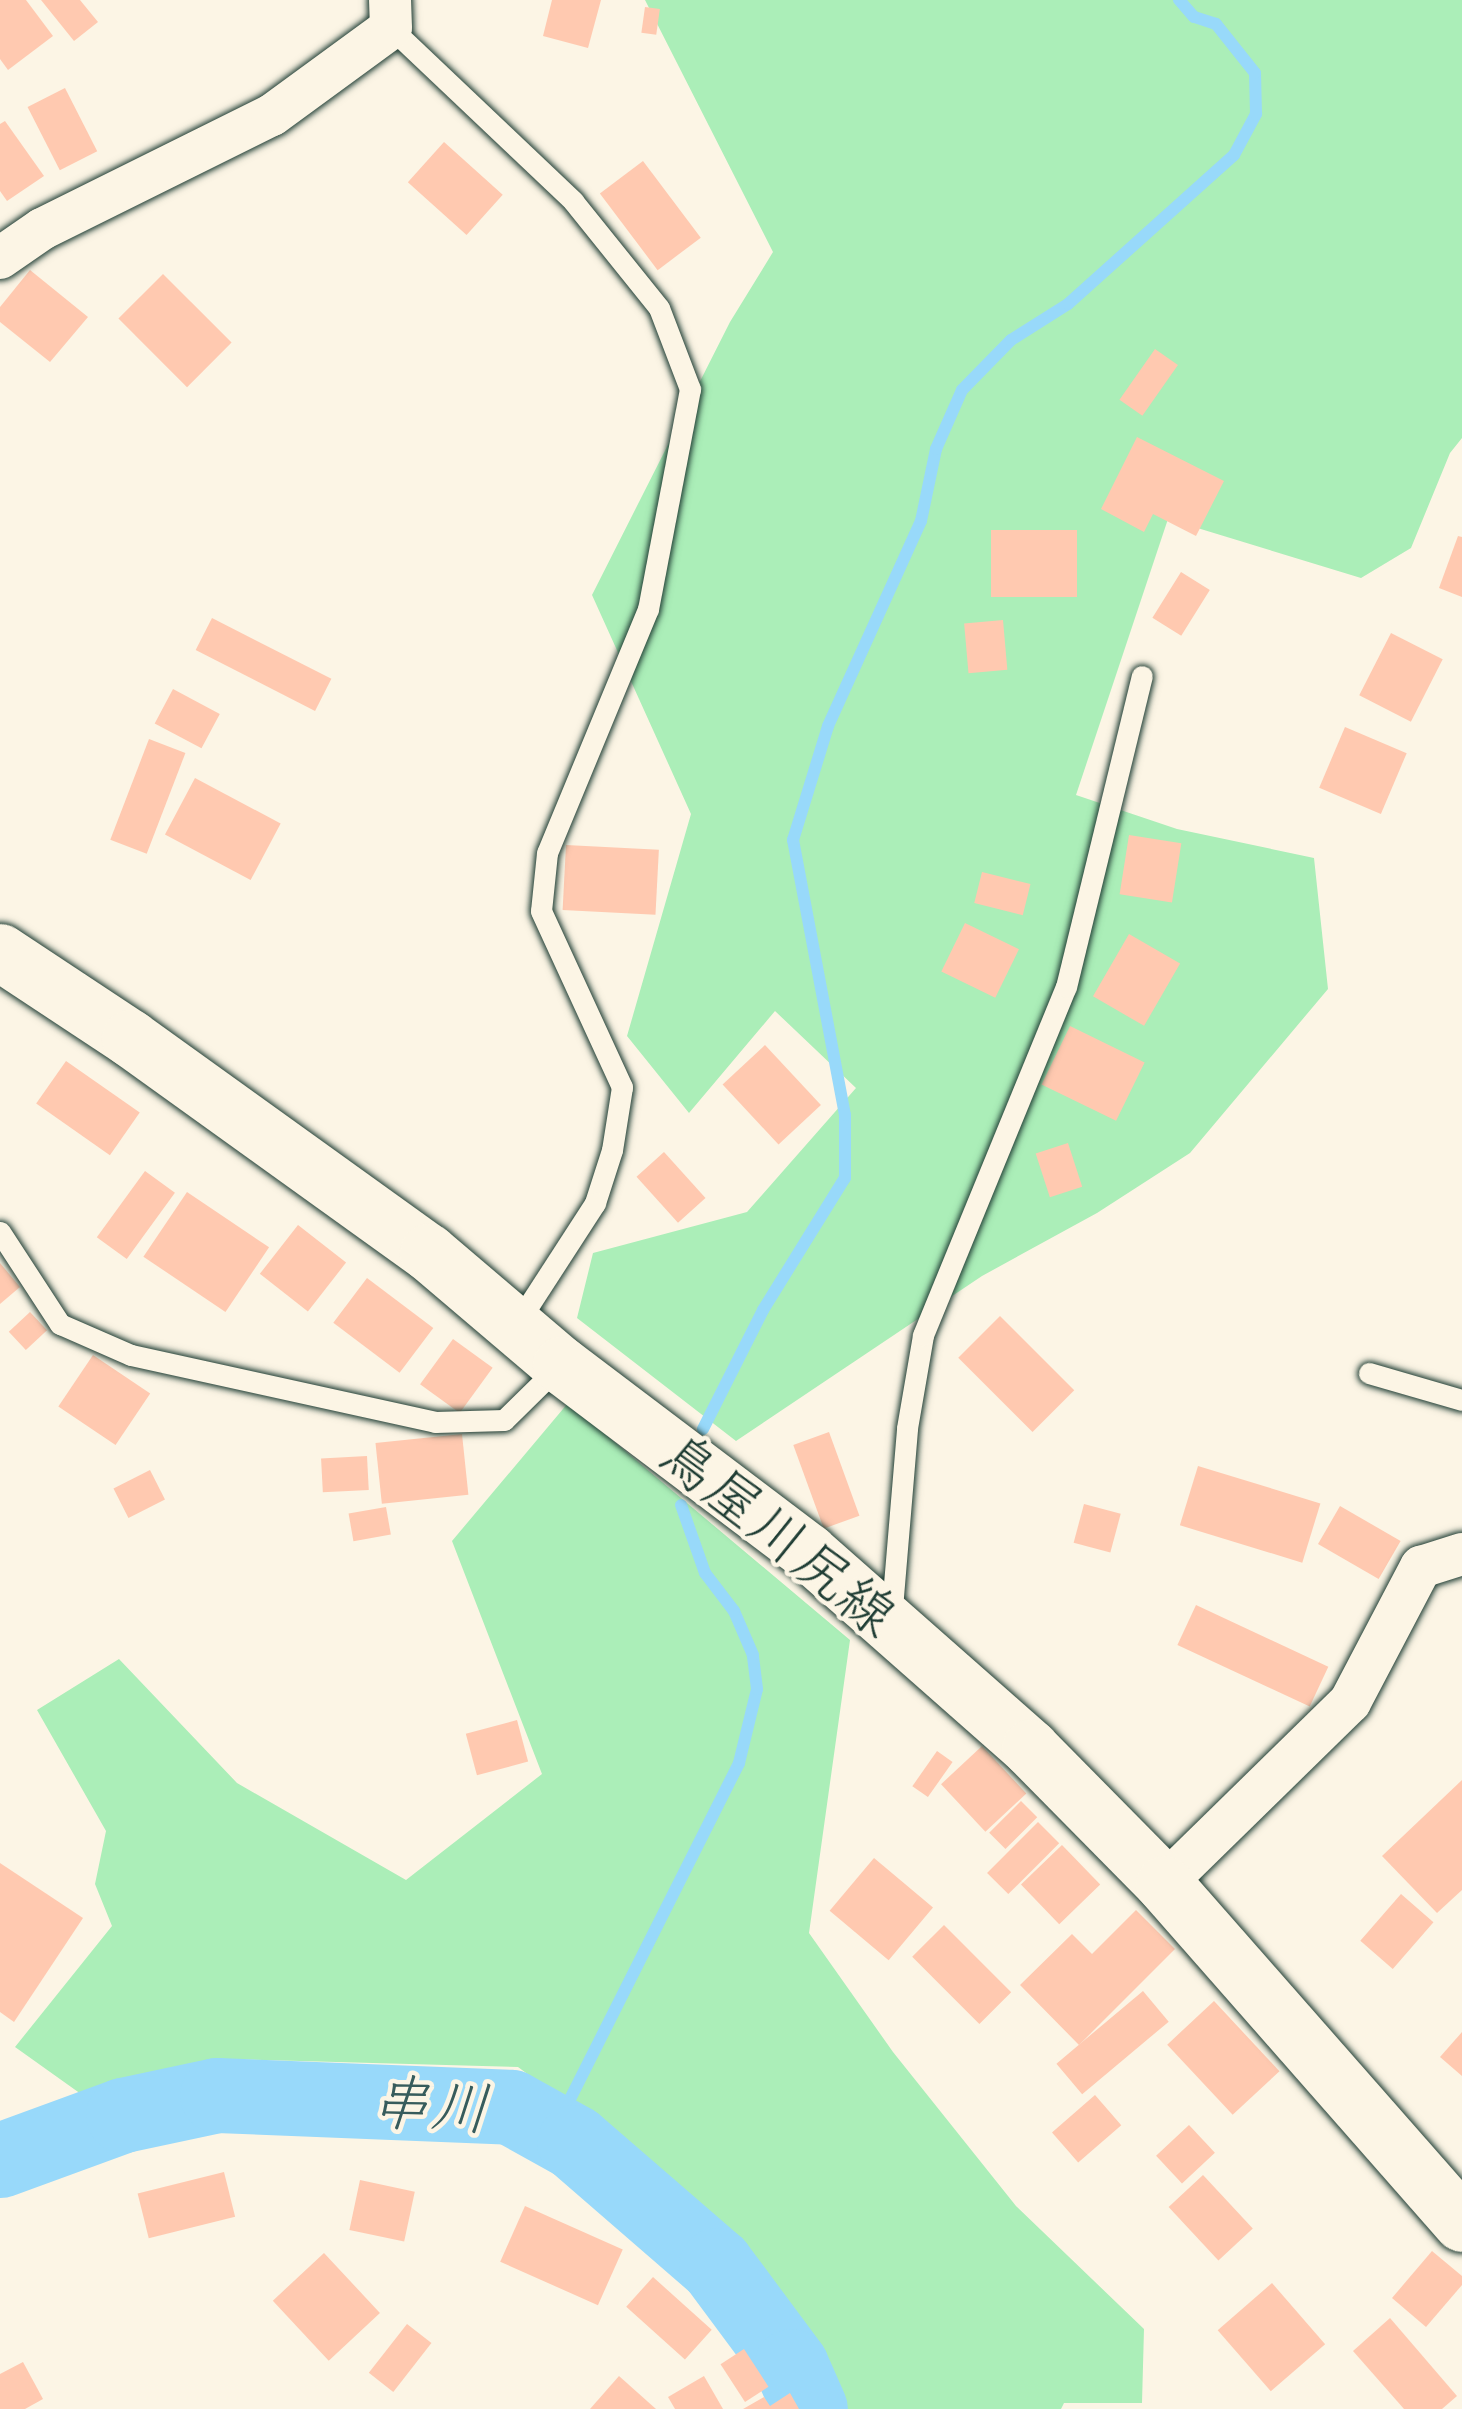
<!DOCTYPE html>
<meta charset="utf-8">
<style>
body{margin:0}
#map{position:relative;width:1462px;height:2409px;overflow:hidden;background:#fcf5e5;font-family:Caveat,"Klee One",sans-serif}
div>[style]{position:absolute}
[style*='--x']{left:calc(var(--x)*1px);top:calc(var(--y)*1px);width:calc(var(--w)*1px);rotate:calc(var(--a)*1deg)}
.green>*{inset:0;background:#abeeb8}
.stream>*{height:12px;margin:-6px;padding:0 6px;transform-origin:6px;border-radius:6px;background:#98d9fa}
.river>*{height:75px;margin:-37.5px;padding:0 37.5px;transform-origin:37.5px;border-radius:37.5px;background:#98d9fa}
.building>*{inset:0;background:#ffc9b0;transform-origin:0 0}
.roads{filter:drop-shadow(0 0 3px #1f3d34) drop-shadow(0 0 3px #1f3d34)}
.lane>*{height:21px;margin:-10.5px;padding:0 10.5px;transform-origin:10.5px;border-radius:10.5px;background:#fcf5e5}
.street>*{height:42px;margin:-21px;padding:0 21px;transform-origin:21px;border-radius:21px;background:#fcf5e5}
.secondary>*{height:57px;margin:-28.5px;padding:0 28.5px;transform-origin:28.5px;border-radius:28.5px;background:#fcf5e5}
span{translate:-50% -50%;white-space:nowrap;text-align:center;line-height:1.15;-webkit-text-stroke:9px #fcf5e5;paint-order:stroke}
.street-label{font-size:57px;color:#1f3d34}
.water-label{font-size:60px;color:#375c5c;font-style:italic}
</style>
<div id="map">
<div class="green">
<div style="clip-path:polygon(645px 0,1462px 0,1462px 438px,1450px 453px,1411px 548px,1361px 578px,1168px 519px,1076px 795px,1177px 829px,1314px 858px,1328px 989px,1190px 1153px,1097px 1213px,982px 1276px,736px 1441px,577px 1318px,593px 1253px,747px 1212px,856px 1088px,775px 1011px,689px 1113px,627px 1036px,691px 814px,592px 595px,730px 322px,773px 252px)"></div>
<div style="clip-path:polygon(568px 1403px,850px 1640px,809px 1933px,893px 2052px,1016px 2206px,1144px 2329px,1142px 2403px,1064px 2403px,1061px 2409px,843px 2409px,681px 2188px,518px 2067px,225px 2059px,102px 2109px,15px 2047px,112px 1926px,95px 1884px,106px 1831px,37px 1710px,119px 1659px,237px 1783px,406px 1880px,542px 1774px,452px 1541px)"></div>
</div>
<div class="stream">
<div style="--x:703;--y:1429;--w:133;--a:-63.2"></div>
<div style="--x:763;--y:1310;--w:155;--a:-58.2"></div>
<div style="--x:845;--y:1178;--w:63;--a:-90"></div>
<div style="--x:845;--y:1115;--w:280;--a:-100.7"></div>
<div style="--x:793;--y:840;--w:119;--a:-72.9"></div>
<div style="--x:828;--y:726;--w:225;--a:-65.6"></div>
<div style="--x:921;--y:521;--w:74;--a:-78.2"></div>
<div style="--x:936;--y:449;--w:64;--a:-66.2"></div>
<div style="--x:962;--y:390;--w:70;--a:-45.6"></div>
<div style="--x:1011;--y:340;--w:67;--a:-32.3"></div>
<div style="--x:1068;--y:304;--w:223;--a:-41.9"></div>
<div style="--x:1234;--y:155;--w:47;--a:-61.8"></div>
<div style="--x:1256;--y:114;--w:41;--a:-91.4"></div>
<div style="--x:1255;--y:73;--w:63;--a:-128.5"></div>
<div style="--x:1216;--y:24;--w:23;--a:-162"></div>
<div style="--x:1194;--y:17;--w:23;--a:-131"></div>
<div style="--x:554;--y:2131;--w:412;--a:-63.3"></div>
<div style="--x:739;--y:1763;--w:76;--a:-76.3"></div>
<div style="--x:757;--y:1689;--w:34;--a:-97"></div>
<div style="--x:753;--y:1655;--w:48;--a:-113.4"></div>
<div style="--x:734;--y:1611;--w:48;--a:-127.3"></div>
<div style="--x:705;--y:1573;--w:72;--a:-109.4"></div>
</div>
<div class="river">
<div style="--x:0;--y:2160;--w:131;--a:-20.1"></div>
<div style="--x:123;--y:2115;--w:96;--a:-12"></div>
<div style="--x:217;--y:2095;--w:294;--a:2.3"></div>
<div style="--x:511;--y:2107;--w:72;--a:29.1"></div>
<div style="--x:574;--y:2142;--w:188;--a:40.9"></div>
<div style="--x:716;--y:2265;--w:126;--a:53.4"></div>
<div style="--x:791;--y:2366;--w:47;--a:66.2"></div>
</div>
<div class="building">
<div style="clip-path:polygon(0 0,26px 0,53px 36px,8px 70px,0 59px)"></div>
<div style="clip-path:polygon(41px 0,80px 0,98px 22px,74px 41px)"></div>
<div style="clip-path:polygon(552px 0,601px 0,588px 48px,543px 36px)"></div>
<div style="left:645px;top:7px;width:15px;height:26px;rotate:8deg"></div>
<div style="left:65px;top:88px;width:71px;height:42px;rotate:63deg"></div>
<div style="clip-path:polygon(5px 121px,44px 176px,7px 201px,0 191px,0 124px)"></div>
<div style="left:444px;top:142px;width:79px;height:54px;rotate:42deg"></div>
<div style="left:643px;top:161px;width:96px;height:54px;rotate:53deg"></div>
<div style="clip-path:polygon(30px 270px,88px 317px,50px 362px,0 322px,0 307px)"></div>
<div style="left:163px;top:274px;width:97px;height:63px;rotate:45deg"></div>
<div style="left:1155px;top:349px;width:28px;height:62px;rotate:35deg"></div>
<div style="clip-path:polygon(1137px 437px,1224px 481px,1196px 536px,1153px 514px,1144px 532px,1101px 509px)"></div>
<div style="left:991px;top:530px;width:86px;height:67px"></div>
<div style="clip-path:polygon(1458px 536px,1462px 537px,1462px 597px,1439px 588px)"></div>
<div style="left:1181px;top:572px;width:34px;height:54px;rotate:32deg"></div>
<div style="left:212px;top:618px;width:134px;height:36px;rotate:27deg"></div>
<div style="left:1003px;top:620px;width:50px;height:39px;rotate:85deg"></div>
<div style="left:1391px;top:633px;width:58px;height:70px;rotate:27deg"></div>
<div style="left:173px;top:689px;width:53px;height:39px;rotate:28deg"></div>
<div style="left:1345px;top:727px;width:67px;height:66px;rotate:23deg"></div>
<div style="left:149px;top:739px;width:39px;height:108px;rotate:21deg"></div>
<div style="left:195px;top:778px;width:97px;height:64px;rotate:28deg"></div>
<div style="left:1129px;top:835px;width:53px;height:60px;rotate:9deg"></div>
<div style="left:566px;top:845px;width:93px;height:65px;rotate:3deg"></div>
<div style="left:982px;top:872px;width:50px;height:32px;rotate:14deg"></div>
<div style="left:965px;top:923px;width:60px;height:54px;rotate:26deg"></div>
<div style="left:1129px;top:934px;width:59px;height:72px;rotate:30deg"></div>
<div style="left:1070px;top:1026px;width:83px;height:65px;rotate:26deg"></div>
<div style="left:765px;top:1045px;width:82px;height:58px;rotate:47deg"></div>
<div style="left:66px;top:1061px;width:90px;height:52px;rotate:35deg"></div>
<div style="left:1068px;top:1143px;width:46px;height:34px;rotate:72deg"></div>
<div style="left:664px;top:1152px;width:62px;height:37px;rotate:48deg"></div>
<div style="left:145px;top:1171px;width:37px;height:82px;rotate:36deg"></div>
<div style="left:187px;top:1192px;width:99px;height:78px;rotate:34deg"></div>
<div style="left:298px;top:1225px;width:61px;height:62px;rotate:38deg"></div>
<div style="clip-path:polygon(0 1263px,20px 1287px,0 1304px)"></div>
<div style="left:367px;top:1278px;width:83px;height:56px;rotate:37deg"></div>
<div style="left:30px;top:1312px;width:25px;height:29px;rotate:47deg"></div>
<div style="left:1000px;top:1316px;width:105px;height:59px;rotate:45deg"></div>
<div style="left:453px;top:1339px;width:49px;height:56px;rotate:36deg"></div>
<div style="left:93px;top:1355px;width:69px;height:62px;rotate:34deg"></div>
<div style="left:829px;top:1432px;width:89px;height:38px;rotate:70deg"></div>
<div style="left:462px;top:1434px;width:61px;height:87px;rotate:84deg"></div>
<div style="left:367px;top:1456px;width:34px;height:46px;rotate:87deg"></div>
<div style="left:1198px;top:1466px;width:128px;height:62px;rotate:17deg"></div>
<div style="left:150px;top:1470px;width:33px;height:41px;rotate:63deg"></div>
<div style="left:1084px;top:1504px;width:38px;height:40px;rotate:15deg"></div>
<div style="left:1340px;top:1506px;width:70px;height:44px;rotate:30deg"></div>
<div style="left:386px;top:1507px;width:28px;height:38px;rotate:80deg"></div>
<div style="left:1196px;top:1605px;width:146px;height:44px;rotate:25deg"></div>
<div style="left:517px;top:1720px;width:43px;height:53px;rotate:75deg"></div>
<div style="left:982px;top:1746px;width:65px;height:56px;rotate:47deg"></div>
<div style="left:937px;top:1751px;width:19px;height:43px;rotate:35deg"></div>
<div style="clip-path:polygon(1462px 1780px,1462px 1890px,1437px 1913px,1382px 1856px)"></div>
<div style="left:1021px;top:1801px;width:23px;height:45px;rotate:45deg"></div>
<div style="left:1038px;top:1822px;width:30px;height:72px;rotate:45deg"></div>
<div style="left:1062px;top:1845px;width:55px;height:57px;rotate:46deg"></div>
<div style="left:874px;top:1858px;width:77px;height:69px;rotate:40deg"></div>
<div style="clip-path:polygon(0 1863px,83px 1918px,14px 2022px,0 2012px)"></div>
<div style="left:1401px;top:1894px;width:43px;height:62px;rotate:41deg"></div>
<div style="clip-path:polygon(1136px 1910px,1175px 1949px,1079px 2045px,1020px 1985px,1072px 1934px,1092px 1954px)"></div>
<div style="left:944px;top:1925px;width:95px;height:45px;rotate:45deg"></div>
<div style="left:1143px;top:1991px;width:40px;height:113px;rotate:50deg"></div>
<div style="left:1214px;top:2001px;width:96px;height:64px;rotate:47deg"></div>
<div style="clip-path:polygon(1462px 2032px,1462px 2076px,1440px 2057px)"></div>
<div style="left:1095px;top:2095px;width:40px;height:57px;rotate:49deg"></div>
<div style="left:1189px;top:2125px;width:38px;height:45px;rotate:47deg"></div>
<div style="left:224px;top:2172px;width:46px;height:89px;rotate:76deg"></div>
<div style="left:1203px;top:2175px;width:73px;height:47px;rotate:47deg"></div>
<div style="left:360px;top:2180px;width:56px;height:51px;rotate:12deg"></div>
<div style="left:525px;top:2206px;width:107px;height:61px;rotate:24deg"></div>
<div style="clip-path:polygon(1432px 2251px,1462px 2276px,1462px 2285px,1426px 2327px,1392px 2298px)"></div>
<div style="left:324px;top:2253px;width:82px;height:70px;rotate:47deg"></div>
<div style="left:653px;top:2277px;width:79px;height:40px;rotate:42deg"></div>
<div style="left:1272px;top:2283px;width:81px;height:72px;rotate:49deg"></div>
<div style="clip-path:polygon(1390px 2318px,1457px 2396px,1442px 2409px,1404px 2409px,1353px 2351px)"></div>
<div style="left:407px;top:2324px;width:31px;height:62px;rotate:38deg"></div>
<div style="left:744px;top:2349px;width:45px;height:28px;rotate:57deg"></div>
<div style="clip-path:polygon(23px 2362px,43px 2399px,25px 2409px,0 2409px,0 2374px)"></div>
<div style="clip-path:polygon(619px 2376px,656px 2409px,590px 2409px)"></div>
<div style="clip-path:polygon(704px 2376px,723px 2409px,675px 2409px,668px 2397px)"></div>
<div style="clip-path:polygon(790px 2393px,799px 2409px,743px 2409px,764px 2397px,770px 2406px)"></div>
</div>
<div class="roads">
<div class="lane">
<div style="--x:391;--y:28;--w:251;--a:43.5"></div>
<div style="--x:573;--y:201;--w:137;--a:51.2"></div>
<div style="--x:659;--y:308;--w:87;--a:69.1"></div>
<div style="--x:690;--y:389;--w:224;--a:100.8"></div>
<div style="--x:648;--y:609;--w:264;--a:112.5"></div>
<div style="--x:547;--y:853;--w:58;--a:95.9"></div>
<div style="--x:541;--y:911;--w:194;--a:65.3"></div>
<div style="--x:622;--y:1087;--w:64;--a:99"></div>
<div style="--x:612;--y:1150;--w:56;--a:107.8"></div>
<div style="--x:595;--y:1203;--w:142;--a:122.9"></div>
<div style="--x:0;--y:1232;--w:110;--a:56.9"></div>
<div style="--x:60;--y:1324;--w:77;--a:23.6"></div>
<div style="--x:131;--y:1355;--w:311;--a:12.4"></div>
<div style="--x:435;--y:1422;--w:69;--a:-1.7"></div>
<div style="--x:504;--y:1420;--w:74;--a:-44.5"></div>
<div style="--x:1369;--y:1373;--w:97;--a:16.2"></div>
<div style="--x:891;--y:1620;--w:193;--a:-85.2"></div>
<div style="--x:907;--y:1428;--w:94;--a:-80.2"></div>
<div style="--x:923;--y:1335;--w:376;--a:-67.7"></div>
<div style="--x:1066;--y:987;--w:320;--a:-76.3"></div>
</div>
<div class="street">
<div style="--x:0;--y:258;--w:51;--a:-34.6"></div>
<div style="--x:42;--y:229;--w:257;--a:-26.4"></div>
<div style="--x:272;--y:115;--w:147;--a:-36.2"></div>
<div style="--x:391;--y:28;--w:28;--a:-92"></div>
<div style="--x:1164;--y:1884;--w:260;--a:-44.4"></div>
<div style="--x:1350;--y:1702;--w:153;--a:-62.3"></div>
<div style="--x:1421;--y:1567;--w:43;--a:-17.6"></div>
</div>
<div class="secondary">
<div style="--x:0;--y:952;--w:156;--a:33.5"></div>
<div style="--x:130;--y:1038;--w:367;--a:35.7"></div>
<div style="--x:428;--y:1252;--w:175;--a:40.4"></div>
<div style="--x:561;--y:1365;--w:310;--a:37.1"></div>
<div style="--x:808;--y:1552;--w:296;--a:41.4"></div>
<div style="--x:1030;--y:1748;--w:191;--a:45.4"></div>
<div style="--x:1164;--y:1884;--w:451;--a:48.7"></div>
</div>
</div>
<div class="street-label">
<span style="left:778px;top:1535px;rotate:39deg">鳥屋川尻線</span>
</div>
<div class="water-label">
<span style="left:430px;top:2106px;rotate:4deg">串川</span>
</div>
</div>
